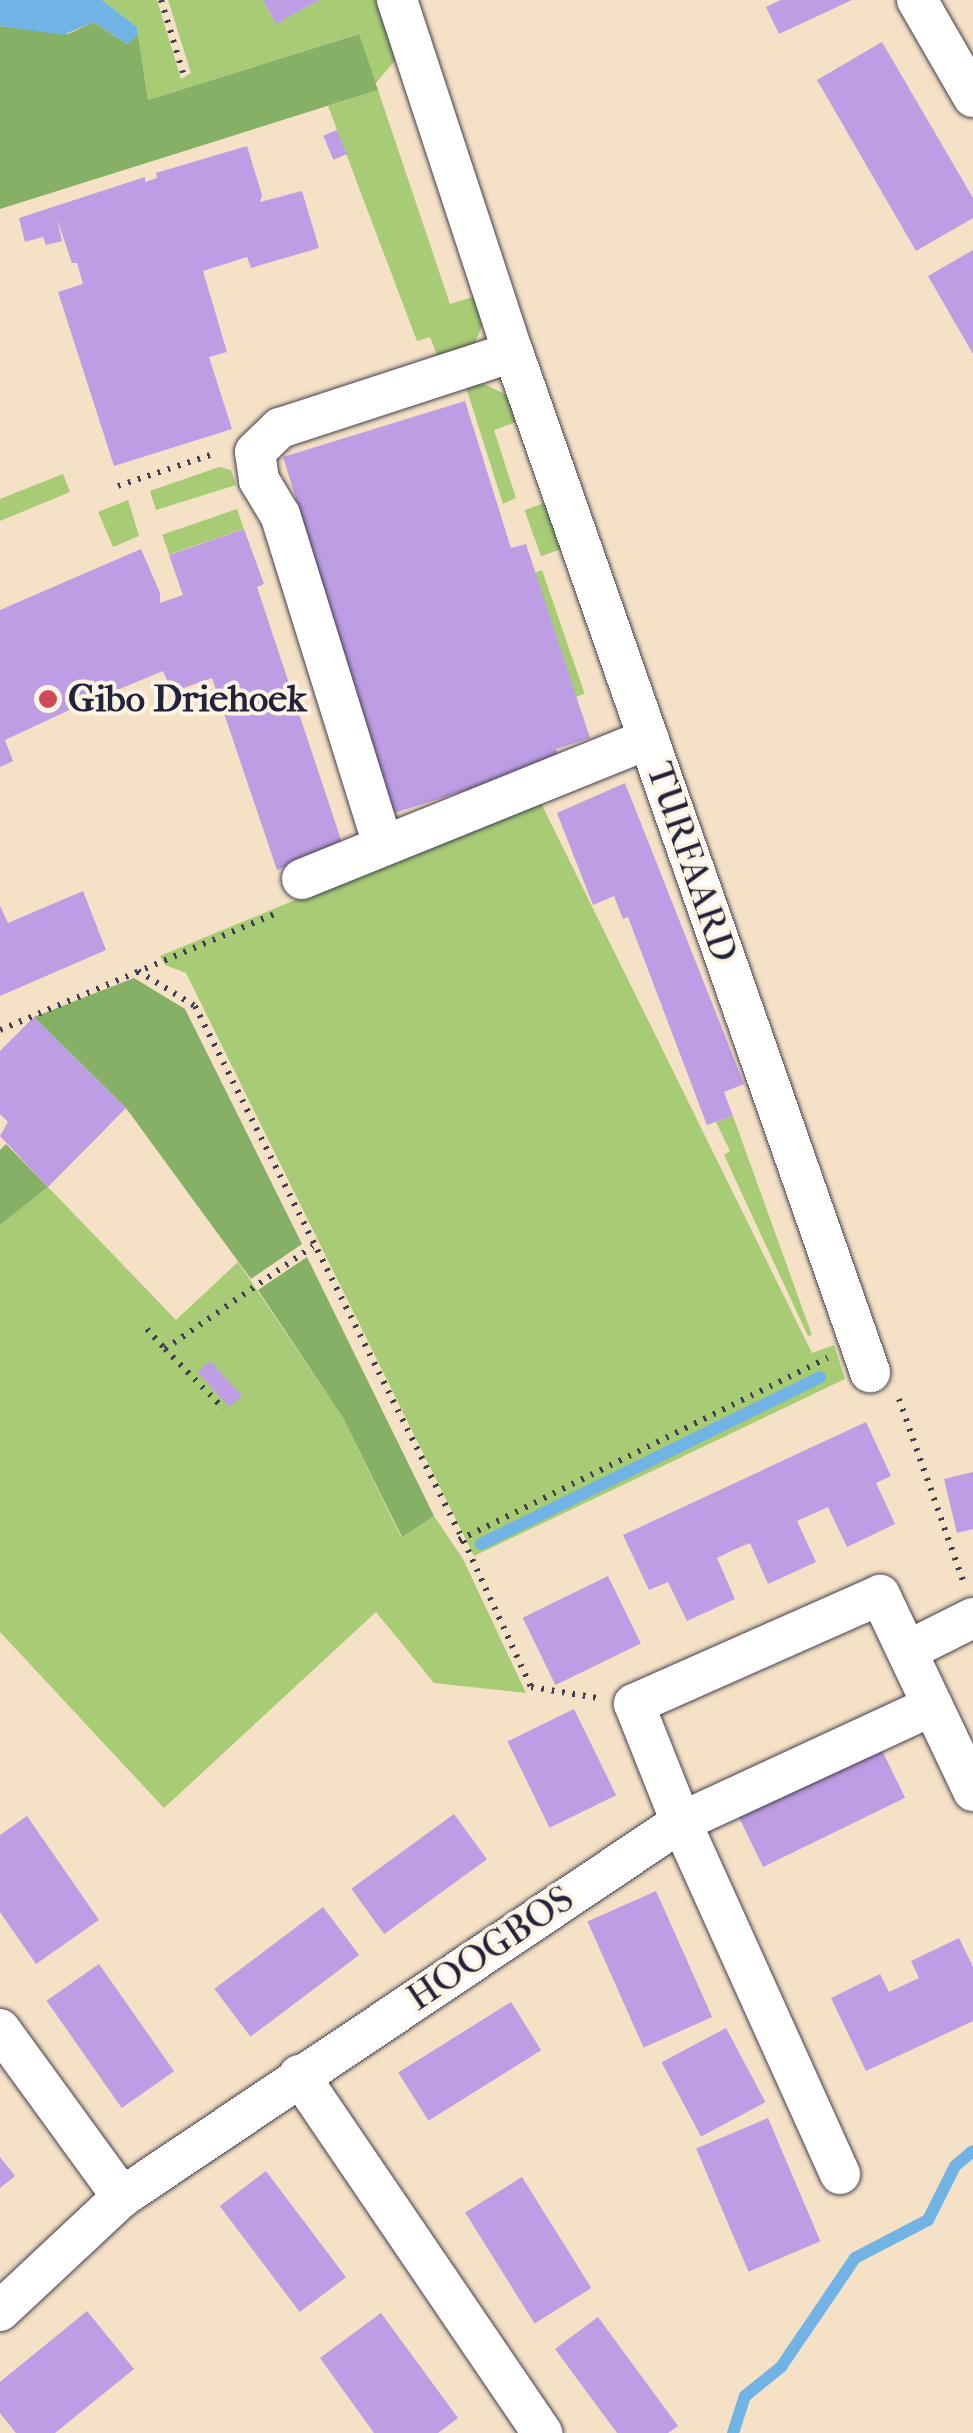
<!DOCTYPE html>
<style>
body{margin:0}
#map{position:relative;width:973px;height:2433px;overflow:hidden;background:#f5e1c5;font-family:"IM FELL French Canon",serif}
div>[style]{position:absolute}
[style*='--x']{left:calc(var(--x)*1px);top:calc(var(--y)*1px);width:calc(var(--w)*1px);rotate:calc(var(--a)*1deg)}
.green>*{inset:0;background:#a7cc75;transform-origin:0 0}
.forest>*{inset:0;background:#85b066}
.water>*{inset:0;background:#72b3e6}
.stream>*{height:12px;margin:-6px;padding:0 6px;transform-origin:6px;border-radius:6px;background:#72b3e6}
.building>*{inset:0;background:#bd9de3;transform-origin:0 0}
.path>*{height:6px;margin-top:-3px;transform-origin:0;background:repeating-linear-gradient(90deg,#423f50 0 2.5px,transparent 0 10.5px)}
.roads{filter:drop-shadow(0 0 2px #423f50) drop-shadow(0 0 2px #423f50)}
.minor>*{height:40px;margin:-20px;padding:0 20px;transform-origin:20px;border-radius:20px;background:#fff}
.dots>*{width:28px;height:28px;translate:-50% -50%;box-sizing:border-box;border:5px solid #fcf5e5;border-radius:50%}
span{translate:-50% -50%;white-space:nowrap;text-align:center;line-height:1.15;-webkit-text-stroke:8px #fcf5e5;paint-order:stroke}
.poi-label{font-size:38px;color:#22223b;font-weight:700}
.left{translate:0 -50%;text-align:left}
.street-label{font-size:38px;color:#22223b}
</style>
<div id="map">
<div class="green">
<div style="clip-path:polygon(102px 0,157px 0,181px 79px,191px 73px,168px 0,263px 0,276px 24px,319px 0,380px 0,399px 56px,375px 84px,358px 34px,148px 100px,137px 27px)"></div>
<div style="clip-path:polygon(378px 90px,450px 304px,476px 296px,483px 323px,474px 345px,439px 360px,430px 337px,417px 341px,328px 106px)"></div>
<div style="clip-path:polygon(484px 384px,507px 395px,519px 421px,494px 430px,516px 498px,503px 504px,466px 387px)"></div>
<div style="clip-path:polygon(219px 467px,231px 470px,236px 485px,156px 510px,150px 491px)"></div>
<div style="clip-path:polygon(63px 474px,70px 492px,0 521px,0 499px)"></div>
<div style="clip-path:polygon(128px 500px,139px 536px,113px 547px,98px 512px)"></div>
<div style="left:547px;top:502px;width:49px;height:24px;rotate:70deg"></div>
<div style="left:237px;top:509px;width:21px;height:79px;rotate:71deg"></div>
<div style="left:542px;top:570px;width:131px;height:9px;rotate:71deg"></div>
<div style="clip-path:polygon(539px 799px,812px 1353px,834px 1345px,845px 1379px,474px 1556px,186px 973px,165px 965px,160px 956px)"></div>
<div style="clip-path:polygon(733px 1116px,812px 1335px,808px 1336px,724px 1155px,730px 1151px,716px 1122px)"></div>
<div style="clip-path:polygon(48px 1187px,176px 1320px,238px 1262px,343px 1418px,401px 1537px,434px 1516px,463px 1559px,526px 1693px,434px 1683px,376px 1612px,164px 1808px,0 1632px,0 1225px)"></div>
</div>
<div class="forest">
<div style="clip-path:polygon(94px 22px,127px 44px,138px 34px,148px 100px,359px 34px,378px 90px,0 209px,0 26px,68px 34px)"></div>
<div style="clip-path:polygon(134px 978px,185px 1009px,302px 1244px,251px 1279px,126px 1108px,34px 1017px)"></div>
<div style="clip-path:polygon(6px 1144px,48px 1187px,0 1225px,0 1150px)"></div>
<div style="clip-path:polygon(307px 1257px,434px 1516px,402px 1537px,343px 1418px,258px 1290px)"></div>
</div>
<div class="water">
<div style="clip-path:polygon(0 0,102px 0,137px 27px,138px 34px,127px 44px,94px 22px,63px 35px,0 26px)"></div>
</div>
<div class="stream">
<div style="--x:481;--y:1544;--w:378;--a:-26.2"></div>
<div style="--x:733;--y:2433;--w:39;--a:-72"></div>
<div style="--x:745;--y:2396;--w:46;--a:-38.9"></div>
<div style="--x:781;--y:2367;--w:132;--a:-55.8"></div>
<div style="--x:855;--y:2258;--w:82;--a:-27.5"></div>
<div style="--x:928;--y:2220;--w:60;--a:-63.4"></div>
<div style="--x:955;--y:2166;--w:23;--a:-40"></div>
</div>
<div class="building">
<div style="clip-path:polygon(263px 0,319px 0,276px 24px)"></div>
<div style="clip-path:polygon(781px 0,852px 0,779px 34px,766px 7px)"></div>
<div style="clip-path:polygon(882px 42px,973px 198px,973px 218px,916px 251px,817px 80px)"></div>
<div style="left:337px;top:130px;width:26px;height:15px;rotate:67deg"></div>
<div style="clip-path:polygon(247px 146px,262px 195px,260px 202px,302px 191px,319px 248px,251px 268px,247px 257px,203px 271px,227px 352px,209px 357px,232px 429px,114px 466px,58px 292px,83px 284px,77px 263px,72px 263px,57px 219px,62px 241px,46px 245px,43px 237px,25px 242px,19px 218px,145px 177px,145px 182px,157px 178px,156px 173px)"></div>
<div style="clip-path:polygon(973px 250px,973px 354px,928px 276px)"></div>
<div style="clip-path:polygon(465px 401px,511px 548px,526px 544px,590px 738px,556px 749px,560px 761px,394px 813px,283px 457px)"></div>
<div style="clip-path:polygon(244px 529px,264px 584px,257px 587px,343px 846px,277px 870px,212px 678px,172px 692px,163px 671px,78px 706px,5px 740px,13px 761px,0 767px,0 610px,141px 549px,160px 593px,160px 603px,183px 595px,169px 555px)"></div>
<div style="clip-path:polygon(625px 783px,744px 1084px,724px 1092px,733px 1116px,707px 1125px,628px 917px,623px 919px,614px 896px,593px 905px,557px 813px)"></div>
<div style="clip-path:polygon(83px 891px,106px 950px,0 996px,0 906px,8px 923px)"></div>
<div style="clip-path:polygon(34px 1017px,126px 1108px,48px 1187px,0 1136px,8px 1122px,0 1114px,0 1051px)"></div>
<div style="left:210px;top:1361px;width:47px;height:17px;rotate:47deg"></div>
<div style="clip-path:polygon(866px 1422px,891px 1476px,876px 1483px,895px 1524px,847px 1547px,828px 1507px,797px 1521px,816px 1562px,768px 1584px,750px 1543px,733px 1550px,717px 1558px,735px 1599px,687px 1621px,668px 1582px,649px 1590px,623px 1535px)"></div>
<div style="clip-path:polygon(973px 1472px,973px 1529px,957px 1533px,944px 1479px)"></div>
<div style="left:608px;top:1576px;width:75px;height:95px;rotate:64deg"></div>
<div style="left:574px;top:1709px;width:96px;height:74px;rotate:64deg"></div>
<div style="left:874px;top:1734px;width:71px;height:158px;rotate:64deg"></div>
<div style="left:454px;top:1814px;width:56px;height:127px;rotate:54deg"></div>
<div style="clip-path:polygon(27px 1816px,99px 1920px,36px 1964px,0 1912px,0 1835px)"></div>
<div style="left:656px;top:1891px;width:138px;height:75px;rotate:66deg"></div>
<div style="left:323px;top:1907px;width:60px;height:136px;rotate:53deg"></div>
<div style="clip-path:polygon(959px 1938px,973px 1967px,973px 2021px,866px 2071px,831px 1998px,880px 1974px,889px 1992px,919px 1978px,911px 1961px)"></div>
<div style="left:99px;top:1964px;width:131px;height:64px;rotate:55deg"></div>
<div style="left:511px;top:2002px;width:57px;height:133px;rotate:58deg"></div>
<div style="left:726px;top:2028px;width:84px;height:73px;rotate:62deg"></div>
<div style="left:768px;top:2118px;width:134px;height:78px;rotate:67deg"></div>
<div style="clip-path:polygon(0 2157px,15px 2176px,0 2188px)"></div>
<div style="left:266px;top:2171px;width:133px;height:58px;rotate:53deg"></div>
<div style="left:522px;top:2177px;width:131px;height:67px;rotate:58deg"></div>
<div style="clip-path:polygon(87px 2311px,134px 2369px,55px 2433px,16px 2433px,0 2413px,0 2382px)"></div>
<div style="clip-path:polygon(381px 2313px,458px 2418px,438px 2433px,374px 2433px,320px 2358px)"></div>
<div style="clip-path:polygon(598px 2317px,678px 2426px,668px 2433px,617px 2433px,555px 2349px)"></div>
</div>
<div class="path">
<div style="--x:161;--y:0;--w:76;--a:73.2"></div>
<div style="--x:118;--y:486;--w:103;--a:-18.6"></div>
<div style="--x:138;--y:971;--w:67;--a:31.6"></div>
<div style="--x:195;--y:1006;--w:609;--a:63.35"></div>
<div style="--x:468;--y:1550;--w:151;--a:65.3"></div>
<div style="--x:531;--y:1687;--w:68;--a:9.3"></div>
<div style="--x:0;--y:1030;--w:304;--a:-22.9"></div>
<div style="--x:147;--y:1329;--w:27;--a:48"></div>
<div style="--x:165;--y:1349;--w:180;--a:-34.8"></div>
<div style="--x:165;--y:1349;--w:84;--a:45.5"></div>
<div style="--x:899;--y:1399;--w:193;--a:70.6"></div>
<div style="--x:459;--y:1540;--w:411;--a:-26.3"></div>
</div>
<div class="roads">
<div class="minor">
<div style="--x:397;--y:0;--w:371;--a:71.8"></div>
<div style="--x:513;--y:352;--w:1081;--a:70.71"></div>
<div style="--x:917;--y:0;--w:112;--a:60"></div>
<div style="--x:383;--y:845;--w:346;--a:-107.3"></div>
<div style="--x:280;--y:515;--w:41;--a:-121"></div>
<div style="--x:259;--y:480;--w:28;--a:-98"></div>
<div style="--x:255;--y:452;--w:35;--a:-44"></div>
<div style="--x:280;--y:428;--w:245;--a:-18.1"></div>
<div style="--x:302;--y:879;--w:374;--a:-22"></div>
<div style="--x:907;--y:1651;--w:74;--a:-26.6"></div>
<div style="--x:0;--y:2029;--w:208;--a:54"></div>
<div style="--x:299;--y:2075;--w:433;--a:55.8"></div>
<div style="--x:840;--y:2174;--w:386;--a:-114.3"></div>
<div style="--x:681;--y:1822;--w:127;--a:-111.7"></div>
<div style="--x:634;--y:1704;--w:269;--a:-23.9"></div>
<div style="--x:880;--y:1595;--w:217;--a:64.6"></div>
<div style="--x:0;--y:2311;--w:167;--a:-43.1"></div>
<div style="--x:122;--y:2197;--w:673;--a:-33.86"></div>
<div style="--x:681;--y:1822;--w:277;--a:-24.8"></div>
</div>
</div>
<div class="dots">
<div style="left:48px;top:699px;background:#d1495b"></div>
</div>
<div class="poi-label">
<span class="left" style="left:68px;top:699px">Gibo Driehoek</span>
</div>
<div class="street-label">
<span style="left:692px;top:862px;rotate:71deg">TURFAARD</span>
<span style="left:490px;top:1948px;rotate:-34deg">HOOGBOS</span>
</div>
</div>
